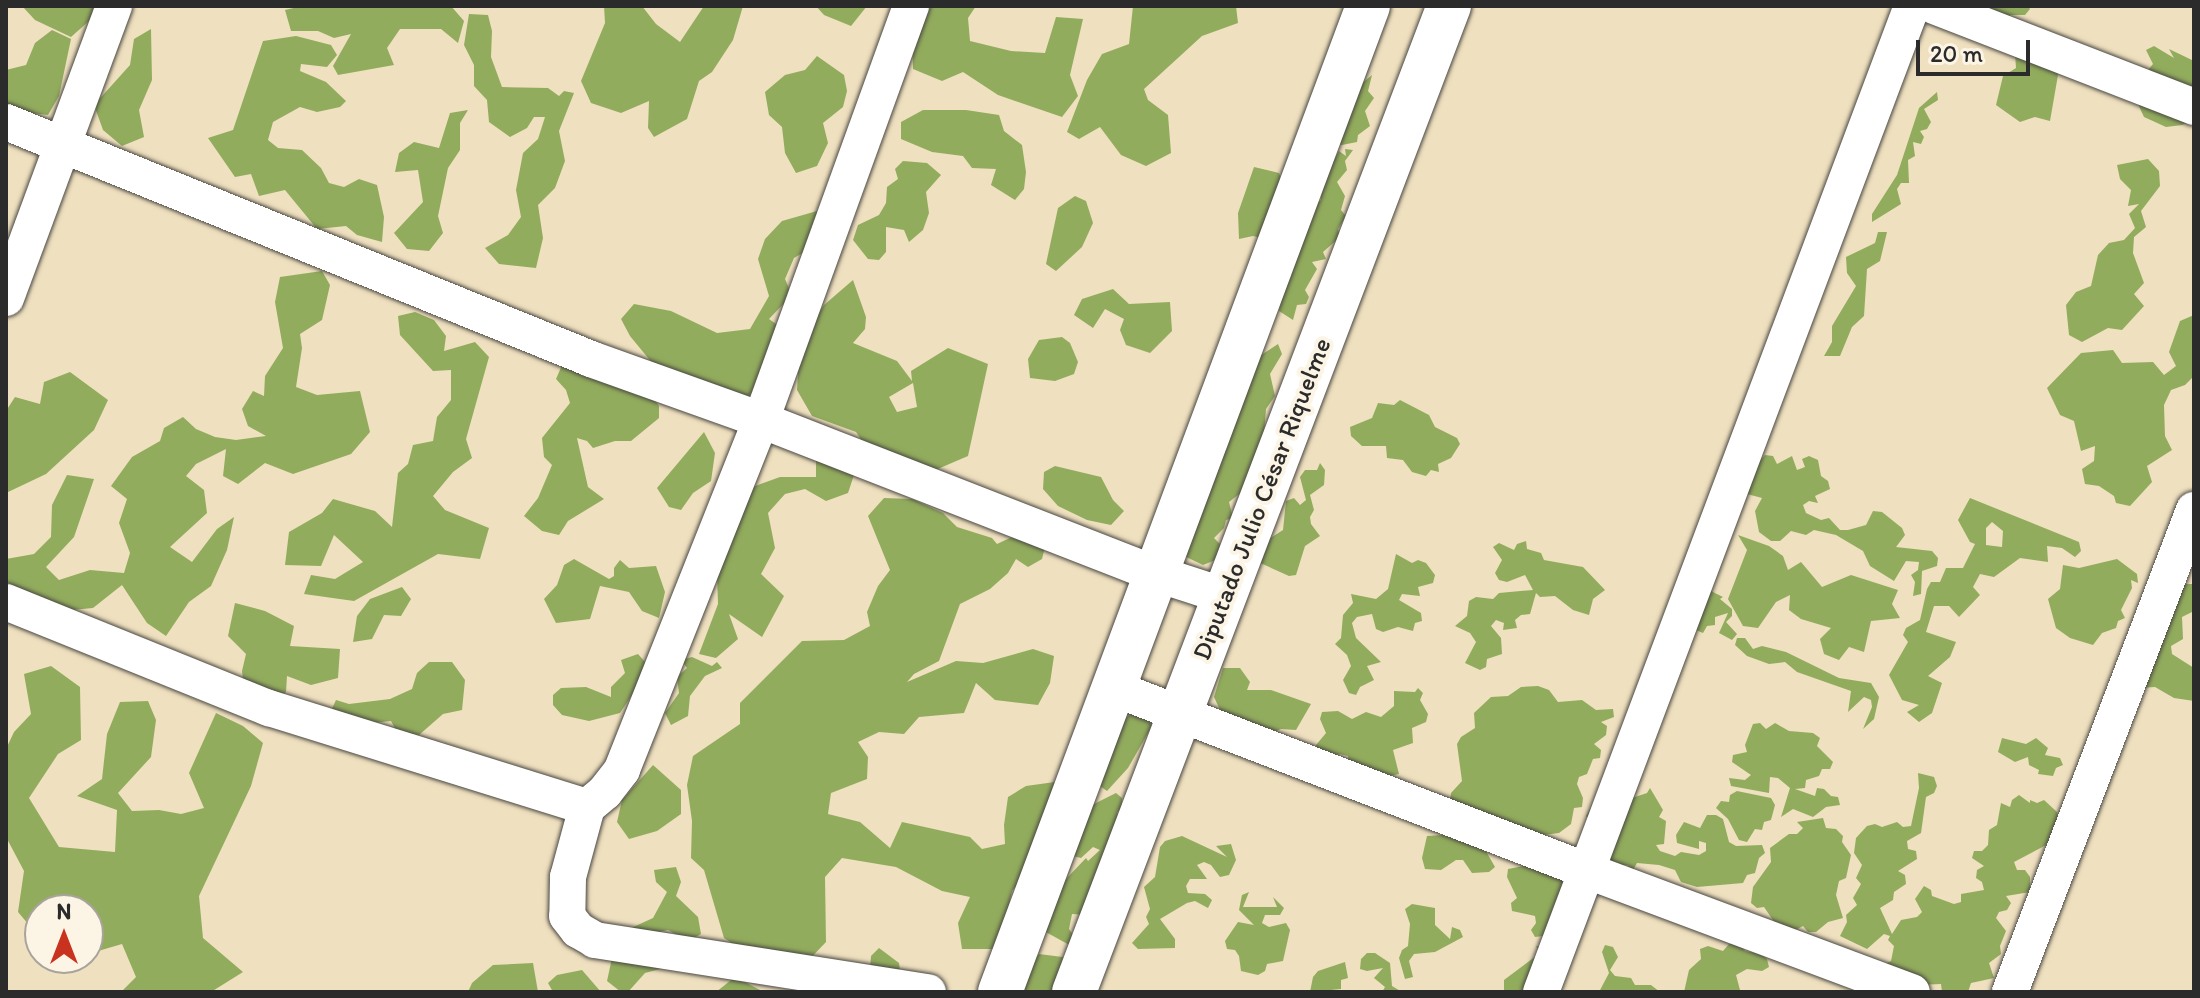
<!DOCTYPE html>
<meta charset="utf-8">
<style>
body{margin:0}
#map{position:relative;width:2200px;height:998px;overflow:hidden;background:#efe0bf;font-family:Itim,sans-serif}
div>[style]{position:absolute}
[style*='--x']{left:calc(var(--x)*1px);top:calc(var(--y)*1px);width:calc(var(--w)*1px);rotate:calc(var(--a)*1deg)}
.forest>*{inset:0;background:#92ac5d}
.roads{filter:drop-shadow(0 0 2px #484641) drop-shadow(0 0 2px #484641)}
.street>*{height:36px;margin:-18px;padding:0 18px;transform-origin:18px;border-radius:18px;background:#fff}
.secondary>*{height:44px;margin:-22px;padding:0 22px;transform-origin:22px;border-radius:22px;background:#fff}
span{translate:-50% -50%;white-space:nowrap;text-align:center;line-height:1.15;-webkit-text-stroke:8px #fcf5e5;paint-order:stroke}
.street-label{font-size:26px;color:#2b2b2b}
.frame{position:absolute;inset:0;border:8px solid #2b2b2b;pointer-events:none}
.north{position:absolute;left:24px;top:894px;width:80px;height:80px;box-sizing:border-box;background:#fcf5e5;border:2px solid #a8a49b;border-radius:50%;rotate:0deg;font-size:22px;font-weight:700;line-height:32px;text-align:center;color:#2b2b2b}
.north::after{content:'';display:block;margin:auto;width:28px;height:36px;background:#c8321e;clip-path:polygon(50% 0,100% 100%,50% 72%,0 100%)}
.scale{position:absolute;left:1916px;top:40px;width:114px;height:36px;box-sizing:border-box;border:4px solid #2b2b2b;border-top:0;padding-left:10px;font-size:24px;line-height:28px;white-space:nowrap;color:#2b2b2b;-webkit-text-stroke:6px #fcf5e5;paint-order:stroke}
</style>
<div id="map">
<div class="forest">
<div style="clip-path:polygon(22px 6px,106px 6px,71px 37px,35px 20px)"></div>
<div style="clip-path:polygon(302px 6px,451px 6px,464px 21px,458px 43px,441px 29px,400px 29px,387px 48px,394px 65px,338px 75px,333px 66px,351px 34px,334px 38px,318px 31px,291px 31px,285px 10px)"></div>
<div style="clip-path:polygon(604px 6px,642px 6px,656px 24px,680px 42px,704px 6px,743px 6px,733px 40px,712px 72px,699px 81px,687px 119px,654px 137px,648px 128px,649px 101px,621px 113px,591px 103px,581px 81px,605px 23px)"></div>
<div style="clip-path:polygon(816px 6px,867px 6px,851px 26px,824px 15px)"></div>
<div style="clip-path:polygon(923px 6px,976px 6px,968px 18px,970px 41px,1011px 51px,1045px 53px,1056px 17px,1083px 19px,1070px 75px,1078px 96px,1062px 117px,998px 95px,963px 72px,942px 81px,913px 69px,912px 32px)"></div>
<div style="clip-path:polygon(1133px 6px,1236px 6px,1238px 23px,1202px 36px,1144px 89px,1148px 100px,1168px 115px,1171px 153px,1146px 166px,1121px 155px,1100px 127px,1079px 139px,1067px 132px,1087px 80px,1102px 54px,1129px 44px)"></div>
<div style="clip-path:polygon(1987px 6px,2028px 6px,2030px 9px,2025px 15px,2010px 15px,2008px 22px)"></div>
<div style="clip-path:polygon(469px 14px,488px 15px,492px 31px,491px 57px,502px 87px,548px 88px,559px 96px,564px 91px,574px 93px,559px 131px,565px 161px,555px 188px,538px 205px,543px 238px,536px 268px,499px 264px,485px 248px,508px 235px,521px 217px,516px 190px,523px 153px,538px 139px,545px 117px,534px 117px,527px 128px,510px 137px,489px 122px,487px 100px,474px 86px,474px 65px,464px 45px)"></div>
<div style="clip-path:polygon(151px 29px,152px 80px,139px 110px,144px 137px,122px 146px,103px 130px,94px 105px,130px 65px,134px 39px)"></div>
<div style="clip-path:polygon(52px 30px,71px 39px,59px 96px,48px 115px,6px 110px,6px 70px,26px 65px,35px 43px)"></div>
<div style="clip-path:polygon(296px 36px,331px 45px,337px 55px,327px 67px,301px 64px,300px 71px,326px 82px,346px 101px,340px 107px,317px 112px,300px 107px,273px 122px,268px 140px,278px 148px,302px 150px,321px 168px,329px 183px,344px 187px,359px 179px,377px 185px,384px 217px,382px 242px,357px 235px,346px 226px,317px 229px,285px 190px,259px 196px,251px 174px,235px 177px,208px 138px,233px 130px,263px 41px)"></div>
<div style="clip-path:polygon(2154px 46px,2174px 58px,2169px 49px,2194px 61px,2189px 122px,2182px 125px,2166px 127px,2144px 117px,2136px 100px,2143px 76px,2153px 64px,2146px 50px)"></div>
<div style="clip-path:polygon(2015px 53px,2055px 60px,2058px 75px,2050px 121px,2035px 117px,2020px 122px,1996px 105px,2003px 76px,2016px 68px)"></div>
<div style="clip-path:polygon(817px 56px,844px 75px,847px 91px,843px 107px,823px 123px,828px 143px,817px 166px,796px 173px,785px 153px,782px 127px,769px 115px,765px 92px,785px 75px,805px 70px)"></div>
<div style="clip-path:polygon(1372px 75px,1368px 91px,1374px 98px,1365px 111px,1370px 126px,1358px 135px,1357px 142px,1342px 145px,1327px 142px,1361px 84px)"></div>
<div style="clip-path:polygon(1937px 92px,1938px 100px,1924px 109px,1931px 122px,1927px 129px,1920px 131px,1924px 137px,1921px 144px,1913px 142px,1915px 156px,1908px 160px,1909px 183px,1901px 183px,1897px 189px,1901px 204px,1872px 222px,1872px 214px,1897px 175px,1919px 108px)"></div>
<div style="clip-path:polygon(468px 110px,460px 123px,460px 150px,448px 168px,438px 216px,443px 233px,429px 251px,407px 249px,394px 233px,423px 202px,418px 170px,395px 172px,399px 153px,414px 142px,439px 148px,450px 113px)"></div>
<div style="clip-path:polygon(923px 110px,966px 110px,999px 115px,1004px 131px,1022px 145px,1026px 172px,1024px 189px,1015px 200px,991px 185px,996px 169px,972px 168px,963px 156px,932px 152px,901px 139px,901px 122px)"></div>
<div style="clip-path:polygon(1345px 149px,1353px 150px,1345px 161px,1347px 170px,1337px 182px,1345px 196px,1341px 210px,1346px 216px,1338px 229px,1340px 237px,1323px 252px,1326px 259px,1312px 262px,1317px 269px,1305px 290px,1309px 297px,1306px 304px,1297px 305px,1293px 320px,1279px 311px,1282px 289px,1291px 277px,1286px 272px,1308px 211px,1321px 200px,1321px 184px,1339px 151px,1346px 156px)"></div>
<div style="clip-path:polygon(2148px 159px,2159px 171px,2160px 186px,2141px 211px,2146px 227px,2134px 237px,2133px 253px,2144px 283px,2134px 294px,2144px 306px,2122px 330px,2108px 328px,2082px 342px,2069px 335px,2066px 305px,2076px 292px,2091px 286px,2098px 255px,2109px 243px,2124px 240px,2135px 228px,2129px 214px,2139px 204px,2128px 206px,2131px 190px,2120px 179px,2117px 165px)"></div>
<div style="clip-path:polygon(903px 161px,927px 163px,941px 175px,926px 192px,929px 213px,923px 230px,909px 242px,904px 230px,886px 227px,886px 252px,879px 260px,868px 259px,853px 240px,858px 225px,879px 215px,886px 203px,887px 187px,898px 179px,895px 169px)"></div>
<div style="clip-path:polygon(1254px 167px,1279px 173px,1284px 186px,1266px 239px,1253px 236px,1239px 239px,1238px 213px)"></div>
<div style="clip-path:polygon(1075px 196px,1086px 201px,1093px 223px,1082px 247px,1056px 271px,1046px 264px,1058px 208px)"></div>
<div style="clip-path:polygon(817px 211px,816px 230px,806px 251px,794px 258px,785px 279px,792px 295px,769px 319px,776px 324px,778px 349px,770px 379px,738px 403px,653px 364px,630px 336px,621px 319px,634px 304px,671px 311px,717px 333px,750px 329px,769px 296px,758px 259px,765px 239px,782px 221px)"></div>
<div style="clip-path:polygon(1878px 232px,1887px 232px,1880px 261px,1867px 269px,1864px 316px,1852px 327px,1840px 356px,1824px 356px,1832px 342px,1832px 326px,1856px 286px,1847px 273px,1846px 257px,1875px 243px)"></div>
<div style="clip-path:polygon(322px 271px,330px 285px,322px 320px,300px 334px,302px 348px,296px 387px,317px 395px,360px 391px,370px 432px,351px 454px,293px 474px,265px 463px,238px 484px,223px 476px,226px 449px,196px 464px,186px 476px,204px 490px,207px 513px,170px 547px,192px 562px,217px 529px,234px 517px,227px 550px,211px 586px,189px 602px,166px 636px,147px 623px,122px 585px,93px 608px,61px 611px,6px 591px,6px 559px,34px 554px,51px 537px,52px 505px,67px 475px,94px 479px,74px 537px,46px 567px,59px 580px,90px 570px,124px 573px,130px 553px,119px 523px,127px 499px,111px 486px,132px 457px,160px 441px,164px 428px,183px 417px,196px 429px,215px 437px,236px 440px,266px 436px,248px 426px,242px 409px,253px 391px,264px 396px,265px 376px,283px 348px,275px 302px,280px 277px)"></div>
<div style="clip-path:polygon(evenodd,853px 280px,866px 317px,865px 329px,853px 343px,897px 361px,912px 381px,911px 371px,948px 348px,988px 364px,968px 456px,926px 474px,868px 450px,856px 432px,812px 416px,797px 390px,800px 343px,824px 305px,853px 280px,913px 383px,917px 407px,897px 412px,889px 397px,913px 383px)"></div>
<div style="clip-path:polygon(1113px 289px,1129px 304px,1170px 302px,1172px 331px,1150px 353px,1126px 345px,1120px 330px,1124px 319px,1105px 309px,1093px 328px,1074px 315px,1082px 299px)"></div>
<div style="clip-path:polygon(415px 312px,434px 320px,446px 336px,444px 351px,475px 342px,489px 357px,466px 439px,472px 458px,453px 472px,433px 496px,445px 510px,489px 528px,480px 559px,438px 554px,354px 601px,304px 594px,311px 575px,335px 579px,363px 562px,334px 535px,321px 566px,285px 565px,289px 532px,322px 513px,333px 499px,375px 511px,392px 527px,398px 473px,408px 464px,413px 445px,433px 441px,437px 417px,451px 400px,451px 370px,433px 371px,400px 335px,398px 316px)"></div>
<div style="clip-path:polygon(2194px 315px,2194px 376px,2185px 385px,2171px 390px,2164px 405px,2165px 436px,2172px 450px,2147px 466px,2152px 482px,2130px 506px,2116px 503px,2114px 496px,2099px 486px,2085px 484px,2082px 469px,2094px 461px,2095px 446px,2081px 451px,2074px 421px,2060px 415px,2047px 388px,2081px 353px,2113px 350px,2122px 363px,2153px 362px,2164px 375px,2176px 366px,2169px 352px,2180px 321px)"></div>
<div style="clip-path:polygon(1062px 337px,1070px 343px,1078px 362px,1074px 374px,1055px 381px,1030px 378px,1028px 359px,1039px 340px)"></div>
<div style="clip-path:polygon(1278px 344px,1282px 354px,1270px 374px,1275px 396px,1266px 409px,1263px 447px,1247px 488px,1229px 502px,1233px 518px,1226px 520px,1224px 528px,1214px 538px,1220px 544px,1218px 559px,1203px 565px,1182px 555px,1252px 361px)"></div>
<div style="clip-path:polygon(563px 363px,648px 390px,659px 406px,659px 418px,631px 441px,615px 441px,593px 448px,587px 441px,577px 438px,588px 487px,604px 499px,568px 521px,559px 535px,542px 531px,524px 516px,538px 498px,552px 465px,544px 457px,542px 438px,570px 403px,566px 390px,556px 379px)"></div>
<div style="clip-path:polygon(70px 372px,108px 400px,94px 430px,46px 474px,6px 493px,6px 411px,15px 397px,40px 404px,44px 382px)"></div>
<div style="clip-path:polygon(1400px 400px,1429px 415px,1435px 427px,1457px 438px,1460px 444px,1451px 458px,1438px 464px,1439px 472px,1431px 470px,1426px 476px,1412px 472px,1403px 460px,1387px 458px,1386px 446px,1362px 446px,1351px 436px,1350px 427px,1372px 418px,1378px 403px,1394px 405px)"></div>
<div style="clip-path:polygon(704px 432px,715px 453px,711px 481px,693px 493px,681px 510px,669px 507px,657px 488px)"></div>
<div style="clip-path:polygon(1765px 455px,1773px 456px,1777px 464px,1792px 456px,1797px 470px,1805px 467px,1802px 459px,1809px 456px,1818px 460px,1821px 476px,1828px 481px,1830px 489px,1815px 496px,1818px 503px,1809px 501px,1803px 505px,1806px 513px,1821px 520px,1829px 518px,1840px 530px,1848px 530px,1866px 525px,1873px 511px,1882px 512px,1902px 528px,1905px 535px,1896px 547px,1932px 551px,1938px 558px,1937px 566px,1922px 571px,1921px 594px,1913px 596px,1915px 582px,1911px 575px,1918px 570px,1919px 562px,1906px 561px,1894px 581px,1870px 566px,1863px 551px,1836px 535px,1814px 530px,1806px 535px,1791px 531px,1780px 541px,1771px 541px,1759px 532px,1755px 511px,1762px 498px,1747px 494px,1743px 480px)"></div>
<div style="clip-path:polygon(816px 459px,856px 469px,848px 493px,826px 501px,805px 489px,785px 494px,768px 513px,775px 548px,761px 574px,784px 596px,762px 637px,729px 614px,738px 639px,716px 658px,699px 654px,718px 604px,717px 575px,724px 553px,732px 542px,733px 529px,747px 489px,780px 477px,816px 477px)"></div>
<div style="clip-path:polygon(1320px 463px,1325px 470px,1324px 485px,1310px 495px,1314px 510px,1310px 517px,1311px 524px,1320px 536px,1305px 546px,1296px 575px,1289px 576px,1258px 562px,1256px 547px,1283px 530px,1286px 501px,1294px 498px,1300px 505px,1306px 500px,1300px 477px,1305px 470px,1317px 470px)"></div>
<div style="clip-path:polygon(1055px 466px,1101px 477px,1113px 500px,1124px 511px,1111px 525px,1087px 520px,1058px 506px,1043px 489px,1044px 472px)"></div>
<div style="clip-path:polygon(884px 498px,912px 499px,943px 513px,957px 527px,992px 538px,997px 544px,1012px 537px,1015px 528px,1047px 539px,1042px 559px,1028px 567px,1016px 559px,1008px 573px,990px 589px,960px 604px,939px 661px,914px 674px,907px 682px,956px 661px,983px 663px,1033px 649px,1054px 656px,1050px 683px,1038px 705px,995px 700px,976px 683px,964px 713px,919px 717px,904px 734px,879px 732px,858px 742px,868px 757px,867px 779px,831px 793px,828px 814px,860px 822px,890px 848px,902px 822px,970px 837px,982px 849px,1005px 844px,1004px 825px,1008px 797px,1026px 786px,1062px 781px,1032px 867px,1012px 891px,999px 949px,962px 949px,958px 923px,970px 897px,942px 891px,896px 867px,842px 858px,825px 877px,826px 942px,804px 965px,769px 967px,724px 938px,704px 870px,691px 858px,692px 821px,687px 785px,693px 756px,740px 724px,740px 703px,802px 641px,844px 640px,870px 626px,867px 612px,878px 586px,890px 570px,868px 516px)"></div>
<div style="clip-path:polygon(evenodd,1970px 498px,2079px 542px,2081px 551px,2075px 557px,2062px 548px,2047px 546px,2048px 562px,2020px 558px,1994px 577px,1980px 574px,1973px 587px,1980px 595px,1959px 617px,1949px 606px,1934px 606px,1926px 632px,1956px 642px,1950px 657px,1928px 676px,1942px 683px,1932px 713px,1919px 722px,1907px 712px,1919px 705px,1902px 700px,1889px 675px,1908px 642px,1903px 635px,1906px 628px,1920px 620px,1927px 589px,1931px 582px,1940px 582px,1946px 568px,1963px 568px,1975px 544px,1970px 542px,1958px 520px,1970px 498px,1992px 522px,2003px 531px,2002px 547px,1986px 545px,1986px 528px,1992px 522px)"></div>
<div style="clip-path:polygon(1738px 535px,1769px 546px,1783px 556px,1788px 570px,1801px 562px,1822px 587px,1851px 575px,1898px 590px,1892px 604px,1900px 618px,1871px 621px,1864px 652px,1849px 647px,1839px 660px,1824px 654px,1820px 639px,1831px 628px,1801px 619px,1789px 610px,1790px 595px,1776px 602px,1758px 628px,1743px 626px,1728px 599px,1747px 550px)"></div>
<div style="clip-path:polygon(1526px 541px,1527px 549px,1541px 553px,1544px 560px,1583px 567px,1605px 590px,1593px 599px,1589px 615px,1573px 610px,1555px 596px,1540px 597px,1536px 593px,1530px 614px,1521px 615px,1515px 620px,1517px 628px,1503px 630px,1504px 623px,1496px 620px,1491px 626px,1501px 638px,1502px 654px,1487px 659px,1486px 667px,1480px 670px,1465px 663px,1476px 642px,1470px 633px,1455px 626px,1467px 616px,1469px 601px,1476px 597px,1493px 599px,1499px 593px,1533px 590px,1525px 575px,1507px 582px,1499px 580px,1495px 573px,1502px 560px,1493px 547px,1499px 543px,1514px 550px,1517px 544px)"></div>
<div style="clip-path:polygon(1396px 554px,1412px 563px,1418px 560px,1426px 563px,1435px 575px,1433px 583px,1418px 587px,1420px 596px,1402px 594px,1399px 600px,1421px 613px,1422px 621px,1415px 623px,1413px 631px,1398px 627px,1383px 632px,1376px 629px,1372px 614px,1357px 617px,1352px 623px,1356px 638px,1381px 662px,1367px 666px,1374px 680px,1360px 687px,1356px 695px,1349px 693px,1343px 680px,1351px 666px,1347px 655px,1335px 644px,1341px 638px,1343px 615px,1353px 603px,1351px 594px,1376px 599px,1388px 589px)"></div>
<div style="clip-path:polygon(574px 559px,609px 579px,614px 576px,614px 568px,620px 560px,629px 568px,656px 566px,665px 592px,659px 618px,642px 611px,629px 592px,600px 586px,590px 619px,556px 623px,544px 599px,557px 585px,564px 565px)"></div>
<div style="clip-path:polygon(2117px 559px,2137px 574px,2138px 583px,2131px 580px,2132px 588px,2121px 610px,2125px 618px,2118px 621px,2116px 628px,2102px 633px,2093px 645px,2070px 638px,2056px 628px,2048px 599px,2060px 589px,2063px 565px,2079px 568px)"></div>
<div style="clip-path:polygon(2172px 584px,2194px 584px,2194px 611px,2182px 617px,2183px 639px,2171px 646px,2172px 654px,2194px 668px,2194px 701px,2174px 698px,2155px 687px,2138px 688px)"></div>
<div style="clip-path:polygon(402px 587px,411px 599px,401px 616px,384px 615px,372px 639px,353px 642px,357px 616px,370px 599px)"></div>
<div style="clip-path:polygon(1709px 590px,1723px 597px,1720px 599px,1732px 609px,1732px 616px,1726px 622px,1737px 634px,1732px 640px,1719px 633px,1728px 613px,1715px 617px,1715px 625px,1707px 626px,1703px 633px,1696px 630px)"></div>
<div style="clip-path:polygon(235px 603px,265px 611px,294px 626px,290px 646px,340px 649px,338px 678px,311px 685px,287px 676px,286px 692px,269px 708px,244px 688px,242px 671px,246px 654px,228px 636px)"></div>
<div style="clip-path:polygon(1737px 638px,1745px 638px,1753px 649px,1762px 646px,1786px 652px,1839px 678px,1871px 683px,1879px 697px,1874px 719px,1863px 729px,1872px 707px,1871px 700px,1864px 697px,1848px 712px,1851px 691px,1797px 672px,1785px 662px,1769px 664px,1747px 656px,1735px 645px)"></div>
<div style="clip-path:polygon(638px 654px,645px 662px,647px 683px,636px 689px,620px 713px,589px 721px,562px 715px,553px 705px,553px 695px,561px 688px,586px 687px,611px 697px,611px 687px,625px 673px,621px 660px)"></div>
<div style="clip-path:polygon(692px 657px,712px 666px,717px 662px,722px 668px,705px 676px,690px 696px,688px 716px,671px 725px,665px 713px,679px 693px,677px 677px,687px 668px,681px 660px)"></div>
<div style="clip-path:polygon(429px 662px,452px 662px,465px 680px,462px 710px,443px 714px,419px 735px,397px 732px,391px 721px,373px 723px,328px 717px,336px 700px,349px 704px,390px 699px,412px 689px,417px 673px)"></div>
<div style="clip-path:polygon(51px 666px,80px 687px,81px 740px,58px 754px,29px 798px,59px 847px,115px 852px,117px 810px,77px 796px,102px 779px,107px 734px,120px 702px,148px 701px,156px 720px,151px 757px,118px 793px,132px 811px,159px 810px,181px 814px,204px 808px,189px 773px,216px 713px,243px 726px,263px 743px,251px 786px,199px 896px,203px 938px,243px 972px,211px 992px,121px 992px,136px 977px,122px 944px,88px 954px,88px 910px,40px 910px,40px 938px,18px 912px,24px 871px,6px 837px,6px 749px,14px 732px,31px 714px,24px 674px)"></div>
<div style="clip-path:polygon(1223px 668px,1240px 668px,1250px 682px,1247px 690px,1271px 690px,1311px 704px,1296px 730px,1281px 729px,1253px 741px,1220px 710px,1214px 697px)"></div>
<div style="clip-path:polygon(1538px 686px,1549px 690px,1558px 702px,1582px 700px,1596px 710px,1613px 709px,1614px 717px,1601px 722px,1607px 726px,1606px 735px,1594px 744px,1601px 750px,1600px 758px,1593px 759px,1587px 774px,1579px 777px,1577px 784px,1583px 798px,1582px 807px,1574px 808px,1571px 824px,1559px 833px,1543px 835px,1450px 802px,1451px 793px,1462px 781px,1457px 744px,1461px 737px,1475px 728px,1474px 713px,1491px 697px,1508px 696px,1521px 687px)"></div>
<div style="clip-path:polygon(1418px 688px,1423px 693px,1420px 700px,1428px 714px,1426px 722px,1412px 728px,1413px 743px,1393px 750px,1399px 774px,1384px 777px,1349px 763px,1348px 756px,1340px 754px,1316px 760px,1316px 745px,1326px 733px,1320px 719px,1322px 712px,1338px 711px,1352px 719px,1366px 712px,1381px 717px,1394px 706px,1394px 691px,1415px 692px)"></div>
<div style="clip-path:polygon(1141px 709px,1152px 726px,1128px 768px,1107px 791px,1094px 782px,1094px 736px)"></div>
<div style="clip-path:polygon(1760px 723px,1766px 729px,1775px 723px,1789px 731px,1813px 733px,1820px 738px,1817px 746px,1833px 762px,1830px 769px,1822px 769px,1819px 776px,1806px 780px,1805px 788px,1795px 789px,1815px 796px,1817px 788px,1824px 789px,1831px 796px,1838px 797px,1840px 805px,1826px 807px,1813px 817px,1793px 809px,1781px 817px,1790px 788px,1778px 778px,1770px 777px,1769px 793px,1731px 786px,1729px 778px,1745px 780px,1751px 775px,1732px 762px,1733px 755px,1747px 752px,1745px 745px,1753px 724px)"></div>
<div style="clip-path:polygon(2002px 738px,2026px 744px,2036px 738px,2048px 748px,2045px 755px,2060px 758px,2063px 765px,2056px 768px,2053px 776px,2038px 774px,2039px 770px,2029px 765px,2028px 757px,2015px 762px,1998px 752px)"></div>
<div style="clip-path:polygon(653px 765px,681px 790px,681px 814px,657px 831px,629px 839px,617px 822px,622px 800px)"></div>
<div style="clip-path:polygon(1918px 773px,1934px 777px,1937px 786px,1934px 793px,1926px 797px,1921px 833px,1907px 841px,1908px 849px,1916px 851px,1917px 859px,1898px 871px,1905px 875px,1906px 884px,1894px 892px,1893px 900px,1880px 908px,1892px 934px,1901px 920px,1917px 917px,1922px 912px,1915px 899px,1924px 886px,1931px 890px,1932px 896px,1954px 904px,1961px 902px,1961px 894px,1984px 890px,1982px 882px,1976px 878px,1977px 870px,1984px 866px,1972px 858px,1974px 851px,1982px 851px,1988px 845px,1989px 830px,1997px 825px,2001px 803px,2010px 807px,2012px 800px,2019px 795px,2030px 803px,2030px 800px,2037px 803px,2044px 800px,2057px 812px,2059px 820px,2050px 843px,2014px 862px,2017px 870px,2025px 870px,2030px 877px,2030px 892px,2006px 896px,2011px 903px,2007px 910px,1999px 912px,1996px 918px,2006px 931px,2000px 946px,2001px 954px,1989px 963px,1994px 978px,1971px 983px,1968px 992px,1942px 992px,1941px 984px,1917px 985px,1876px 968px,1891px 961px,1894px 946px,1888px 940px,1890px 936px,1884px 934px,1867px 949px,1840px 936px,1847px 922px,1846px 915px,1857px 905px,1853px 898px,1861px 884px,1856px 878px,1862px 865px,1854px 853px,1856px 838px,1867px 826px,1875px 824px,1882px 827px,1897px 822px,1903px 827px,1911px 826px,1919px 788px)"></div>
<div style="clip-path:polygon(1650px 788px,1663px 810px,1659px 817px,1666px 821px,1664px 844px,1656px 845px,1660px 851px,1675px 856px,1681px 852px,1699px 855px,1706px 851px,1706px 843px,1699px 841px,1699px 849px,1677px 843px,1676px 835px,1684px 822px,1700px 828px,1707px 815px,1716px 815px,1723px 819px,1729px 842px,1736px 846px,1762px 845px,1765px 853px,1759px 858px,1755px 873px,1747px 875px,1743px 883px,1697px 887px,1681px 882px,1675px 870px,1659px 865px,1637px 863px,1633px 870px,1627px 865px,1619px 865px,1620px 873px,1587px 838px,1590px 822px,1586px 816px,1594px 802px,1632px 798px,1647px 793px)"></div>
<div style="clip-path:polygon(1737px 791px,1771px 798px,1775px 805px,1771px 820px,1764px 822px,1762px 830px,1755px 829px,1747px 842px,1739px 840px,1728px 819px,1716px 808px,1721px 801px,1729px 802px,1730px 795px)"></div>
<div style="clip-path:polygon(1116px 793px,1122px 798px,1122px 807px,1117px 813px,1123px 819px,1087px 915px,1072px 914px,1069px 929px,1078px 942px,1073px 947px,1044px 931px,1047px 899px,1086px 858px,1088px 861px,1100px 850px,1093px 847px,1081px 858px,1073px 856px,1084px 809px)"></div>
<div style="clip-path:polygon(1823px 818px,1826px 828px,1836px 829px,1843px 836px,1842px 842px,1851px 855px,1846px 878px,1839px 881px,1836px 895px,1843px 918px,1828px 922px,1816px 932px,1808px 932px,1803px 926px,1790px 933px,1777px 926px,1764px 907px,1757px 908px,1751px 903px,1753px 887px,1771px 862px,1770px 848px,1789px 834px,1797px 834px,1803px 828px,1797px 822px)"></div>
<div style="clip-path:polygon(1449px 830px,1483px 846px,1495px 867px,1489px 872px,1472px 873px,1463px 860px,1456px 860px,1441px 870px,1425px 869px,1422px 858px,1427px 836px,1443px 835px)"></div>
<div style="clip-path:polygon(1182px 836px,1227px 857px,1216px 846px,1231px 844px,1236px 860px,1229px 875px,1220px 877px,1211px 865px,1204px 862px,1197px 865px,1207px 879px,1190px 879px,1186px 886px,1188px 893px,1205px 894px,1212px 900px,1208px 908px,1195px 901px,1187px 903px,1160px 919px,1175px 939px,1175px 948px,1138px 949px,1132px 943px,1149px 924px,1146px 917px,1150px 909px,1144px 887px,1155px 877px,1160px 847px,1165px 841px)"></div>
<div style="clip-path:polygon(1543px 862px,1565px 883px,1548px 930px,1543px 936px,1535px 937px,1531px 930px,1536px 923px,1535px 916px,1512px 911px,1511px 903px,1517px 898px,1507px 877px,1508px 869px)"></div>
<div style="clip-path:polygon(676px 867px,681px 882px,676px 896px,698px 917px,701px 934px,689px 941px,668px 930px,650px 934px,671px 966px,645px 973px,628px 992px,621px 992px,607px 981px,615px 944px,629px 929px,653px 918px,667px 892px,656px 882px,654px 870px)"></div>
<div style="clip-path:polygon(1249px 892px,1243px 907px,1277px 907px,1273px 897px,1284px 908px,1280px 915px,1265px 915px,1262px 923px,1269px 927px,1286px 923px,1290px 930px,1283px 961px,1267px 964px,1265px 971px,1258px 975px,1241px 971px,1239px 956px,1235px 950px,1227px 949px,1225px 941px,1238px 922px,1254px 925px,1239px 910px,1242px 895px)"></div>
<div style="clip-path:polygon(1412px 904px,1435px 908px,1435px 925px,1450px 939px,1452px 927px,1460px 930px,1463px 937px,1435px 952px,1414px 954px,1409px 961px,1413px 977px,1405px 979px,1399px 958px,1402px 950px,1408px 946px,1410px 924px,1405px 909px)"></div>
<div style="clip-path:polygon(1729px 944px,1740px 944px,1745px 951px,1761px 954px,1767px 959px,1769px 967px,1762px 971px,1747px 969px,1736px 975px,1740px 990px,1684px 992px,1689px 970px,1701px 959px,1700px 949px,1708px 946px,1723px 951px)"></div>
<div style="clip-path:polygon(1605px 945px,1613px 947px,1618px 957px,1610px 970px,1615px 976px,1631px 978px,1635px 985px,1651px 985px,1660px 992px,1599px 992px,1609px 973px,1602px 952px)"></div>
<div style="clip-path:polygon(1536px 946px,1544px 948px,1531px 992px,1504px 992px,1504px 980px,1540px 953px)"></div>
<div style="clip-path:polygon(879px 948px,899px 963px,902px 985px,869px 984px,871px 956px)"></div>
<div style="clip-path:polygon(1367px 953px,1375px 953px,1390px 963px,1392px 986px,1402px 992px,1382px 992px,1385px 987px,1374px 978px,1383px 968px,1367px 971px,1360px 969px,1361px 959px)"></div>
<div style="clip-path:polygon(1039px 954px,1078px 959px,1059px 992px,1014px 992px,1020px 977px)"></div>
<div style="clip-path:polygon(1345px 962px,1348px 978px,1341px 980px,1341px 989px,1310px 992px,1313px 977px,1318px 971px)"></div>
<div style="clip-path:polygon(533px 963px,538px 992px,468px 992px,472px 983px,493px 965px)"></div>
<div style="clip-path:polygon(582px 970px,601px 992px,553px 992px,548px 983px,557px 975px)"></div>
<div style="clip-path:polygon(735px 977px,764px 992px,716px 992px)"></div>
</div>
<div class="roads">
<div class="street">
<div style="--x:911;--y:6;--w:440;--a:109.9"></div>
<div style="--x:761;--y:420;--w:377;--a:111.7"></div>
<div style="--x:622;--y:770;--w:28;--a:128"></div>
<div style="--x:605;--y:792;--w:23;--a:140"></div>
<div style="--x:587;--y:807;--w:73;--a:105.2"></div>
<div style="--x:568;--y:877;--w:39;--a:91"></div>
<div style="--x:567;--y:916;--w:18;--a:52"></div>
<div style="--x:578;--y:930;--w:20;--a:30"></div>
<div style="--x:595;--y:940;--w:337;--a:8.9"></div>
<div style="--x:1934;--y:6;--w:279;--a:21.2"></div>
<div style="--x:6;--y:122;--w:631;--a:22.05"></div>
<div style="--x:591;--y:359;--w:181;--a:19.7"></div>
<div style="--x:761;--y:420;--w:425;--a:21.3"></div>
<div style="--x:1157;--y:574;--w:71;--a:17.9"></div>
<div style="--x:6;--y:298;--w:311;--a:-69.7"></div>
<div style="--x:6;--y:602;--w:284;--a:22"></div>
<div style="--x:269;--y:708;--w:333;--a:17.3"></div>
<div style="--x:1113;--y:688;--w:506;--a:21.09"></div>
<div style="--x:1585;--y:870;--w:349;--a:20.5"></div>
<div style="--x:1541;--y:992;--w:1053;--a:-69.38"></div>
<div style="--x:2010;--y:992;--w:516;--a:-69.11"></div>
</div>
<div class="secondary">
<div style="--x:1000;--y:992;--w:1052;--a:-69.53"></div>
<div style="--x:1074;--y:992;--w:1055;--a:-69.18"></div>
</div>
</div>
<div class="street-label">
<span style="left:1262px;top:499px;rotate:-69deg">Diputado Julio César Riquelme</span>
</div>
<div class="frame"></div>
<div class="north">N</div>
<div class="scale">20 m</div>
</div>
